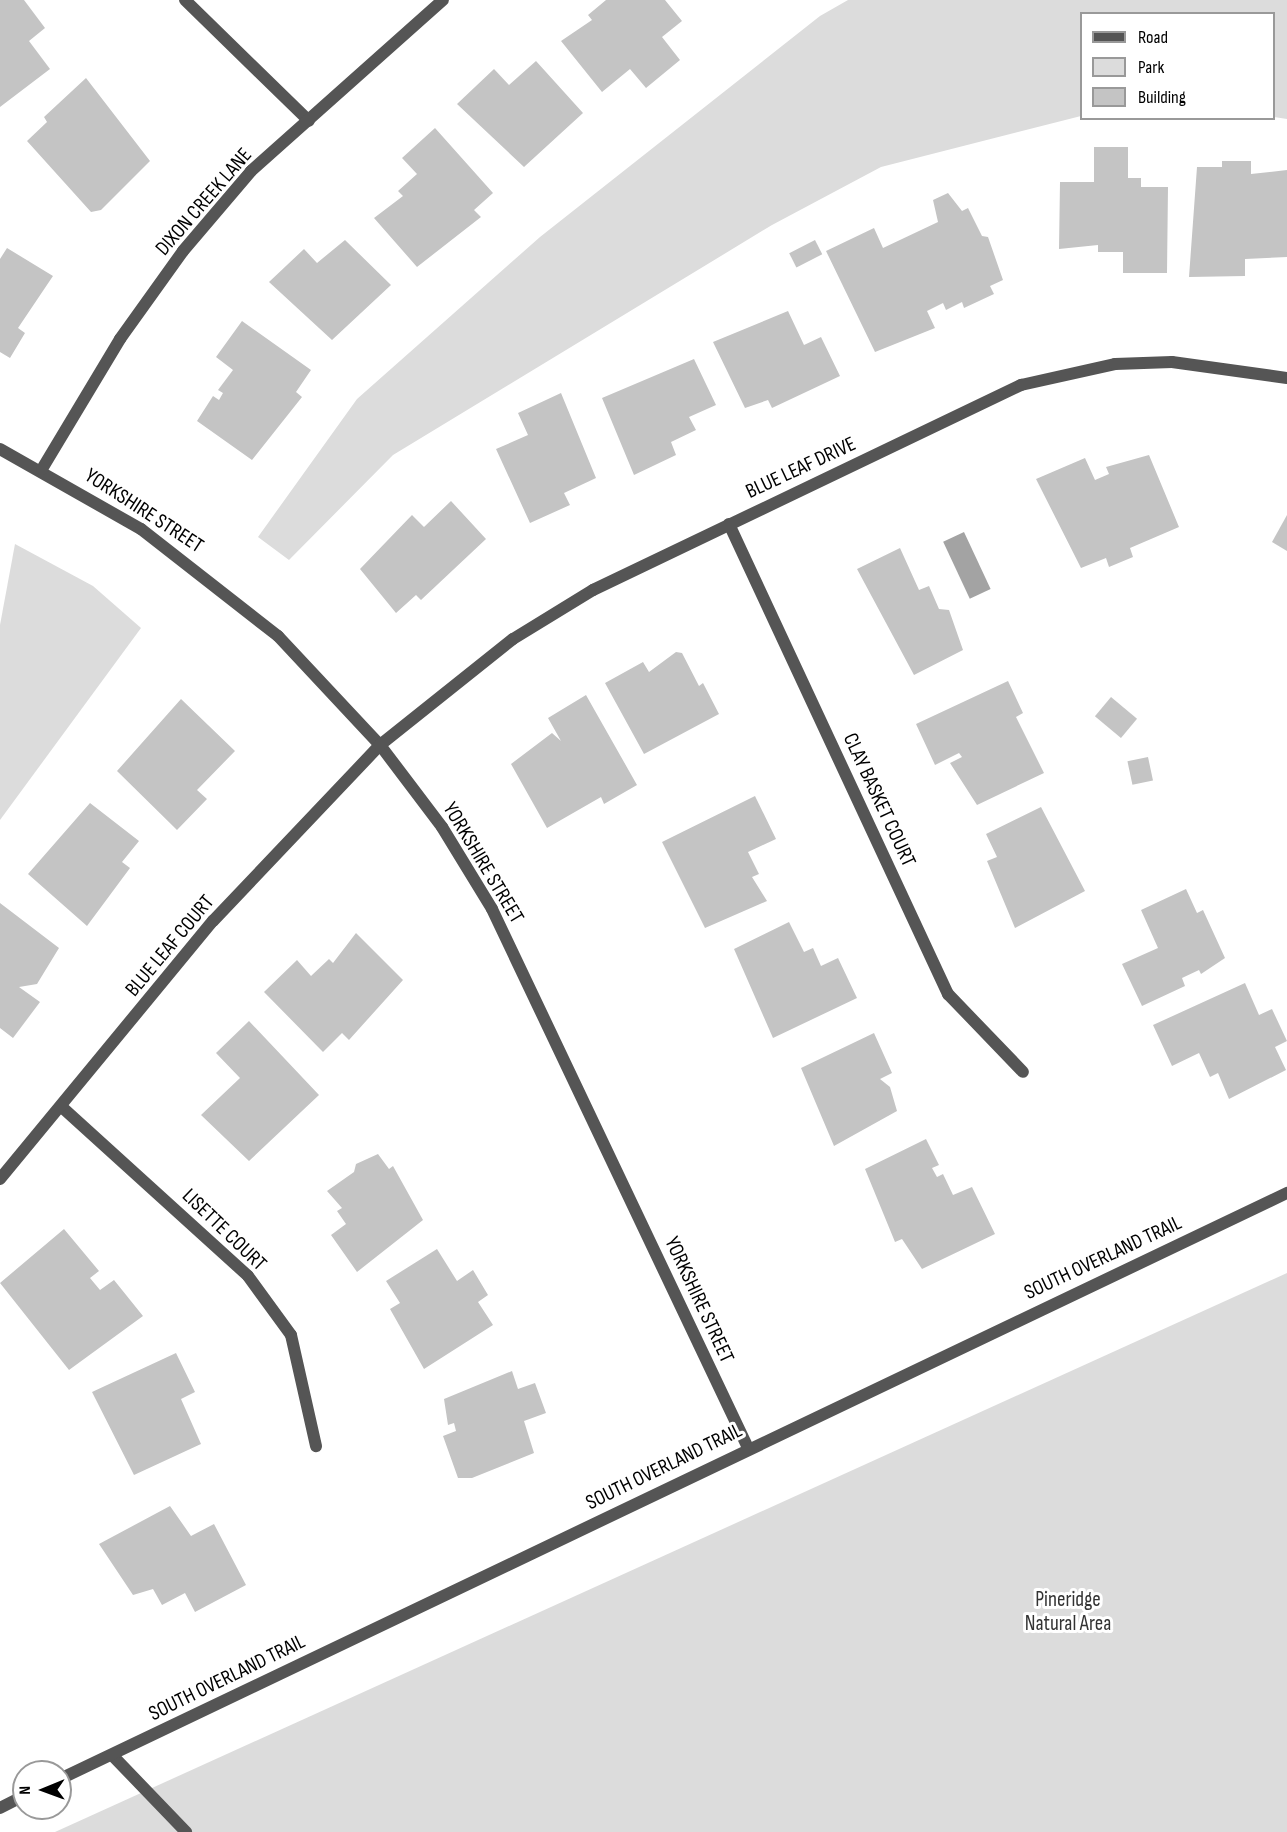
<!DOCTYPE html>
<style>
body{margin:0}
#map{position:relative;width:1287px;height:1832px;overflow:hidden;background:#fff;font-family:"Sofia Sans Condensed",sans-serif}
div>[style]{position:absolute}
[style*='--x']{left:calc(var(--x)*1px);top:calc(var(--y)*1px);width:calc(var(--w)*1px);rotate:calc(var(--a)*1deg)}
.green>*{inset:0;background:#dcdcdc}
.water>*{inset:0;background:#a3a3a3;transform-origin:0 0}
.building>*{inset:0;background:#c4c4c4;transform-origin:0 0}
.lane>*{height:12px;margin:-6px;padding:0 6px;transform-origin:6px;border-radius:6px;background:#555}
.street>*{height:12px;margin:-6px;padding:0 6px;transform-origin:6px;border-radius:6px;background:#555}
span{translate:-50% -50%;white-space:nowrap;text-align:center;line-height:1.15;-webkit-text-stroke:6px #fff;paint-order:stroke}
.street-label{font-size:21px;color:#000}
.park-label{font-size:21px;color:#333}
.legend{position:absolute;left:1080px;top:12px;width:195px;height:108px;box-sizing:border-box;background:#fff;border:2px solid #999;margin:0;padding:8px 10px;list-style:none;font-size:18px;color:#000}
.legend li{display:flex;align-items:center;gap:12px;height:30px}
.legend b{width:30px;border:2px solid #999}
.north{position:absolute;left:12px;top:1760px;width:60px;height:60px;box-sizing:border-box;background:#fff;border:2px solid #999;border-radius:50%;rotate:269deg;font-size:16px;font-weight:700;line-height:24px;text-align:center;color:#000}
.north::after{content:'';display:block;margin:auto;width:21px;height:27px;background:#000;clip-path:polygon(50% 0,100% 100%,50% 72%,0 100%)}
</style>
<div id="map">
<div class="green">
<div style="clip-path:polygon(848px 0,1287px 0,1287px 119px,1274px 117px,1274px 14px,1082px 14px,1081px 116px,881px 167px,772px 225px,393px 455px,289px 560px,258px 537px,357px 399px,540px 237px,820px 16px)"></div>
<div style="clip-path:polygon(15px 544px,93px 586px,141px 628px,0 820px,0 625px)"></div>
<div style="clip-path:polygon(1287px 1273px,1287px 1832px,55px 1832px)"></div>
</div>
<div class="water">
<div style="left:964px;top:532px;width:63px;height:23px;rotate:65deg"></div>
</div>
<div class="building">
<div style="clip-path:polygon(0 0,24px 0,45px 28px,29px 41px,50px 69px,0 107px)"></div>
<div style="clip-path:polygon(606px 0,665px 0,682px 21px,662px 37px,680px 60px,646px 88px,630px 69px,602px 92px,561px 41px,592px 20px,588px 15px)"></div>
<div style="clip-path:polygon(536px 61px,583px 113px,524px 167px,457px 104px,494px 69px,509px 85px)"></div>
<div style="clip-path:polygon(86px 78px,150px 161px,101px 210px,91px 212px,27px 141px,47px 122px,44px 117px)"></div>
<div style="clip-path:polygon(435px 128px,493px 193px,474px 210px,481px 217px,417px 267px,374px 218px,403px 196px,398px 191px,417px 174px,402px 158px)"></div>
<div style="clip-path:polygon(1094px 147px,1128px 147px,1128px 178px,1141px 178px,1141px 187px,1168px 187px,1167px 273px,1123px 273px,1123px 252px,1098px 252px,1098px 245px,1059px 249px,1060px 182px,1094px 182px)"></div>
<div style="clip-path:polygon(1222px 161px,1251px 161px,1251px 174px,1287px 170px,1287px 257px,1245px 259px,1245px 276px,1189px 277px,1197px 167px,1222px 167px)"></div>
<div style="clip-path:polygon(948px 193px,962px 211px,968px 208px,982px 236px,988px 237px,1003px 280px,990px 286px,994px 294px,964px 308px,962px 302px,946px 310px,943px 303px,927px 311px,935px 328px,875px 352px,826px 251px,874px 228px,883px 248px,938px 222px,933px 200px)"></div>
<div style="clip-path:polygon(345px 240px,391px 285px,332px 340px,269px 282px,304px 249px,317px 263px)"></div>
<div style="left:815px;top:240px;width:16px;height:29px;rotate:63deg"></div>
<div style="clip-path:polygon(7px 248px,53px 276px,18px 328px,25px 333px,10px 358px,0 352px,0 259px)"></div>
<div style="clip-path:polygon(788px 311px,804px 345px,821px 337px,840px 376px,772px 408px,768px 400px,745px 408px,713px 342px)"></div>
<div style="clip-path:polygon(242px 321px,311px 370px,296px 392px,302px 397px,252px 460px,197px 421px,213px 396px,219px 400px,223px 393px,218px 390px,233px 370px,216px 357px)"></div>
<div style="clip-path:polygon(694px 359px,716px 405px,689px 417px,696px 430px,671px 442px,676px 455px,634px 475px,602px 398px)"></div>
<div style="clip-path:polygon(561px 393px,596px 478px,564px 493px,570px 505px,530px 523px,496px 449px,528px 435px,518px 413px)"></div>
<div style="clip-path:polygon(1149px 455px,1179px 527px,1130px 548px,1133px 557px,1109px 567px,1106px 558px,1081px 568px,1036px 479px,1085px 458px,1095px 480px,1109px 474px,1106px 467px)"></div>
<div style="clip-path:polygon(451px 501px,486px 539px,421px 600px,416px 595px,396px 613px,360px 569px,412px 515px,424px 527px)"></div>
<div style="clip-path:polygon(1287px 515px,1287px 551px,1272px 542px)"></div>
<div style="clip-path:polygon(900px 548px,919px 590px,929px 586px,939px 609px,949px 610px,963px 650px,914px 675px,857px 569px)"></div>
<div style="clip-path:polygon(676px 652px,682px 653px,699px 686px,703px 683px,719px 714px,644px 754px,605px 683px,643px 662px,649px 672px)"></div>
<div style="clip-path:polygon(1008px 681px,1023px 713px,1016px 717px,1044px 773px,977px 805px,950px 763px,962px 757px,959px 753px,935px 765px,916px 724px)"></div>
<div style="clip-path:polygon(586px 695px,637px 785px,604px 804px,601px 797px,547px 828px,511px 764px,552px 733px,561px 741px,548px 718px)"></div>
<div style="left:1111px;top:697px;width:34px;height:25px;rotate:40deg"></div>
<div style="clip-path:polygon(181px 699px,235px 751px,197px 790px,207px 799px,177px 830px,117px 771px)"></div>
<div style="left:1148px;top:757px;width:24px;height:21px;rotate:78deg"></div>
<div style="clip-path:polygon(755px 796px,776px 839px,748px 852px,759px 874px,752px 877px,767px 901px,705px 928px,662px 842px)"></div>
<div style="clip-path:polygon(90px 803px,139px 841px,122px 862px,130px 868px,87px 926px,28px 874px)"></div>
<div style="clip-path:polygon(1041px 807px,1085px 891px,1015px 928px,987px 861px,997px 857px,986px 834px)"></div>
<div style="clip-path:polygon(1186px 889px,1197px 913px,1203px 910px,1225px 958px,1201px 974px,1199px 970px,1182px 978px,1185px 986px,1142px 1006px,1122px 964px,1158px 948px,1141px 910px)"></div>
<div style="clip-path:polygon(0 903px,59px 948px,37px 984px,19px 987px,40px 1002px,13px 1038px,0 1028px)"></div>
<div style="clip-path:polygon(789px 922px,804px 952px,813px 948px,821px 966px,838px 958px,857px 998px,773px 1038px,734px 949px)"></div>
<div style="clip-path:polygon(356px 933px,403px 980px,349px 1040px,342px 1033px,323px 1052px,264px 992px,297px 960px,311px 976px,329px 959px,333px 963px)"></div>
<div style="clip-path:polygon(1245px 983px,1259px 1015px,1272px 1009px,1287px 1041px,1275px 1047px,1286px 1070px,1229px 1099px,1218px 1073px,1210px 1077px,1199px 1053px,1172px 1066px,1153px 1025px)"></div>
<div style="clip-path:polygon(249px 1021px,319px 1095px,249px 1161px,201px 1115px,240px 1078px,216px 1053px)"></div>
<div style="clip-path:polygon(874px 1033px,892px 1073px,880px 1079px,890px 1087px,897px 1111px,834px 1146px,801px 1068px)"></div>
<div style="clip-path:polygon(926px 1139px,939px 1165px,932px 1168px,937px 1177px,943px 1174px,953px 1195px,972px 1187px,995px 1234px,922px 1269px,902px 1239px,895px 1242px,865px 1169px)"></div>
<div style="clip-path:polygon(378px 1154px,389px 1169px,393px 1166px,423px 1220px,357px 1272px,331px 1235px,346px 1224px,337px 1211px,342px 1208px,327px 1191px,354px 1172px,356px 1164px)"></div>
<div style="clip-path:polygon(64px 1229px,99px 1271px,90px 1278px,100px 1290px,114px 1280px,143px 1316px,69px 1370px,0 1283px)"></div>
<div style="clip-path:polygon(437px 1249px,457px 1281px,473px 1270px,488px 1295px,478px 1302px,493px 1325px,424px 1369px,390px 1309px,400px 1303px,386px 1281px)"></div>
<div style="clip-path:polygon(176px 1353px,195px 1392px,181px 1399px,201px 1444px,134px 1475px,92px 1392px)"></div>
<div style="clip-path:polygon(512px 1371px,518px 1389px,535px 1383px,546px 1413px,524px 1421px,534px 1453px,472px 1478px,458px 1478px,443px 1436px,456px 1431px,454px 1423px,448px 1425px,444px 1399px)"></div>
<div style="clip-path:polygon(170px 1506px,191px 1536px,214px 1524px,246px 1585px,195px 1612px,185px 1593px,162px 1605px,153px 1589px,133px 1595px,99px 1544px)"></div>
</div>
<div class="lane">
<div style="--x:112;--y:1755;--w:107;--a:46.1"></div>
</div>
<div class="street">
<div style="--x:185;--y:0;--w:173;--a:44.3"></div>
<div style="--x:0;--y:449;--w:162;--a:29.6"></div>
<div style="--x:141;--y:529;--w:174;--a:38"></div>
<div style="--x:278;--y:636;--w:149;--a:46.9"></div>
<div style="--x:380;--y:745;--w:103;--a:52.9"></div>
<div style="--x:442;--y:827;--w:96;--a:58.6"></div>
<div style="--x:492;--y:909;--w:597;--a:64.59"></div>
<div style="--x:42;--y:469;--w:152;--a:-59"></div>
<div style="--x:120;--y:339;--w:108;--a:-54.4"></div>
<div style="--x:183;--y:251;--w:105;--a:-49.6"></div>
<div style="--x:251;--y:171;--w:257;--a:-41.7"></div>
<div style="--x:729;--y:524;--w:519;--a:65.02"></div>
<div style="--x:948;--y:994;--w:108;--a:46.1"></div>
<div style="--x:64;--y:1109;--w:248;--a:42.2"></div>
<div style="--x:248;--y:1276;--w:73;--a:53.9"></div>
<div style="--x:291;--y:1335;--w:114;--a:77.3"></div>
<div style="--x:0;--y:1179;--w:335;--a:-50.5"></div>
<div style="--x:213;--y:921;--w:243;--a:-46.5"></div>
<div style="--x:380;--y:745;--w:170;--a:-38.6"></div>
<div style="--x:513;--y:639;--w:94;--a:-31.5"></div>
<div style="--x:593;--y:590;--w:475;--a:-25.6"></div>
<div style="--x:1021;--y:385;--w:96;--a:-12.6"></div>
<div style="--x:1115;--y:364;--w:57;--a:-2"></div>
<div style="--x:1172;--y:362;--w:116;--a:7.9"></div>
<div style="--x:60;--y:1779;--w:1360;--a:-25.53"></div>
<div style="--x:0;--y:1808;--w:27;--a:-27"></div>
</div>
<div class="street-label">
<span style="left:204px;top:202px;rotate:-49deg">DIXON CREEK LANE</span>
<span style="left:801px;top:468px;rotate:-25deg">BLUE LEAF DRIVE</span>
<span style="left:144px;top:511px;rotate:33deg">YORKSHIRE STREET</span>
<span style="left:879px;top:800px;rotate:65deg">CLAY BASKET COURT</span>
<span style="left:483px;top:863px;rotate:59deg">YORKSHIRE STREET</span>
<span style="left:170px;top:946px;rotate:-50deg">BLUE LEAF COURT</span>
<span style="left:224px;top:1230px;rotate:44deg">LISETTE COURT</span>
<span style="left:1103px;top:1258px;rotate:-25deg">SOUTH OVERLAND TRAIL</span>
<span style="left:699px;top:1300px;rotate:65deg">YORKSHIRE STREET</span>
<span style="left:664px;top:1467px;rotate:-26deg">SOUTH OVERLAND TRAIL</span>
<span style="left:227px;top:1678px;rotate:-26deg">SOUTH OVERLAND TRAIL</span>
</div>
<div class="park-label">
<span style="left:1068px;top:1612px">Pineridge<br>Natural Area</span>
</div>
<ul class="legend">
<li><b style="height:8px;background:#555"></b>Road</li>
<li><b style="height:16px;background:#dcdcdc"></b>Park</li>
<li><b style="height:16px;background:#c4c4c4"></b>Building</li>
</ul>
<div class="north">N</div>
</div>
